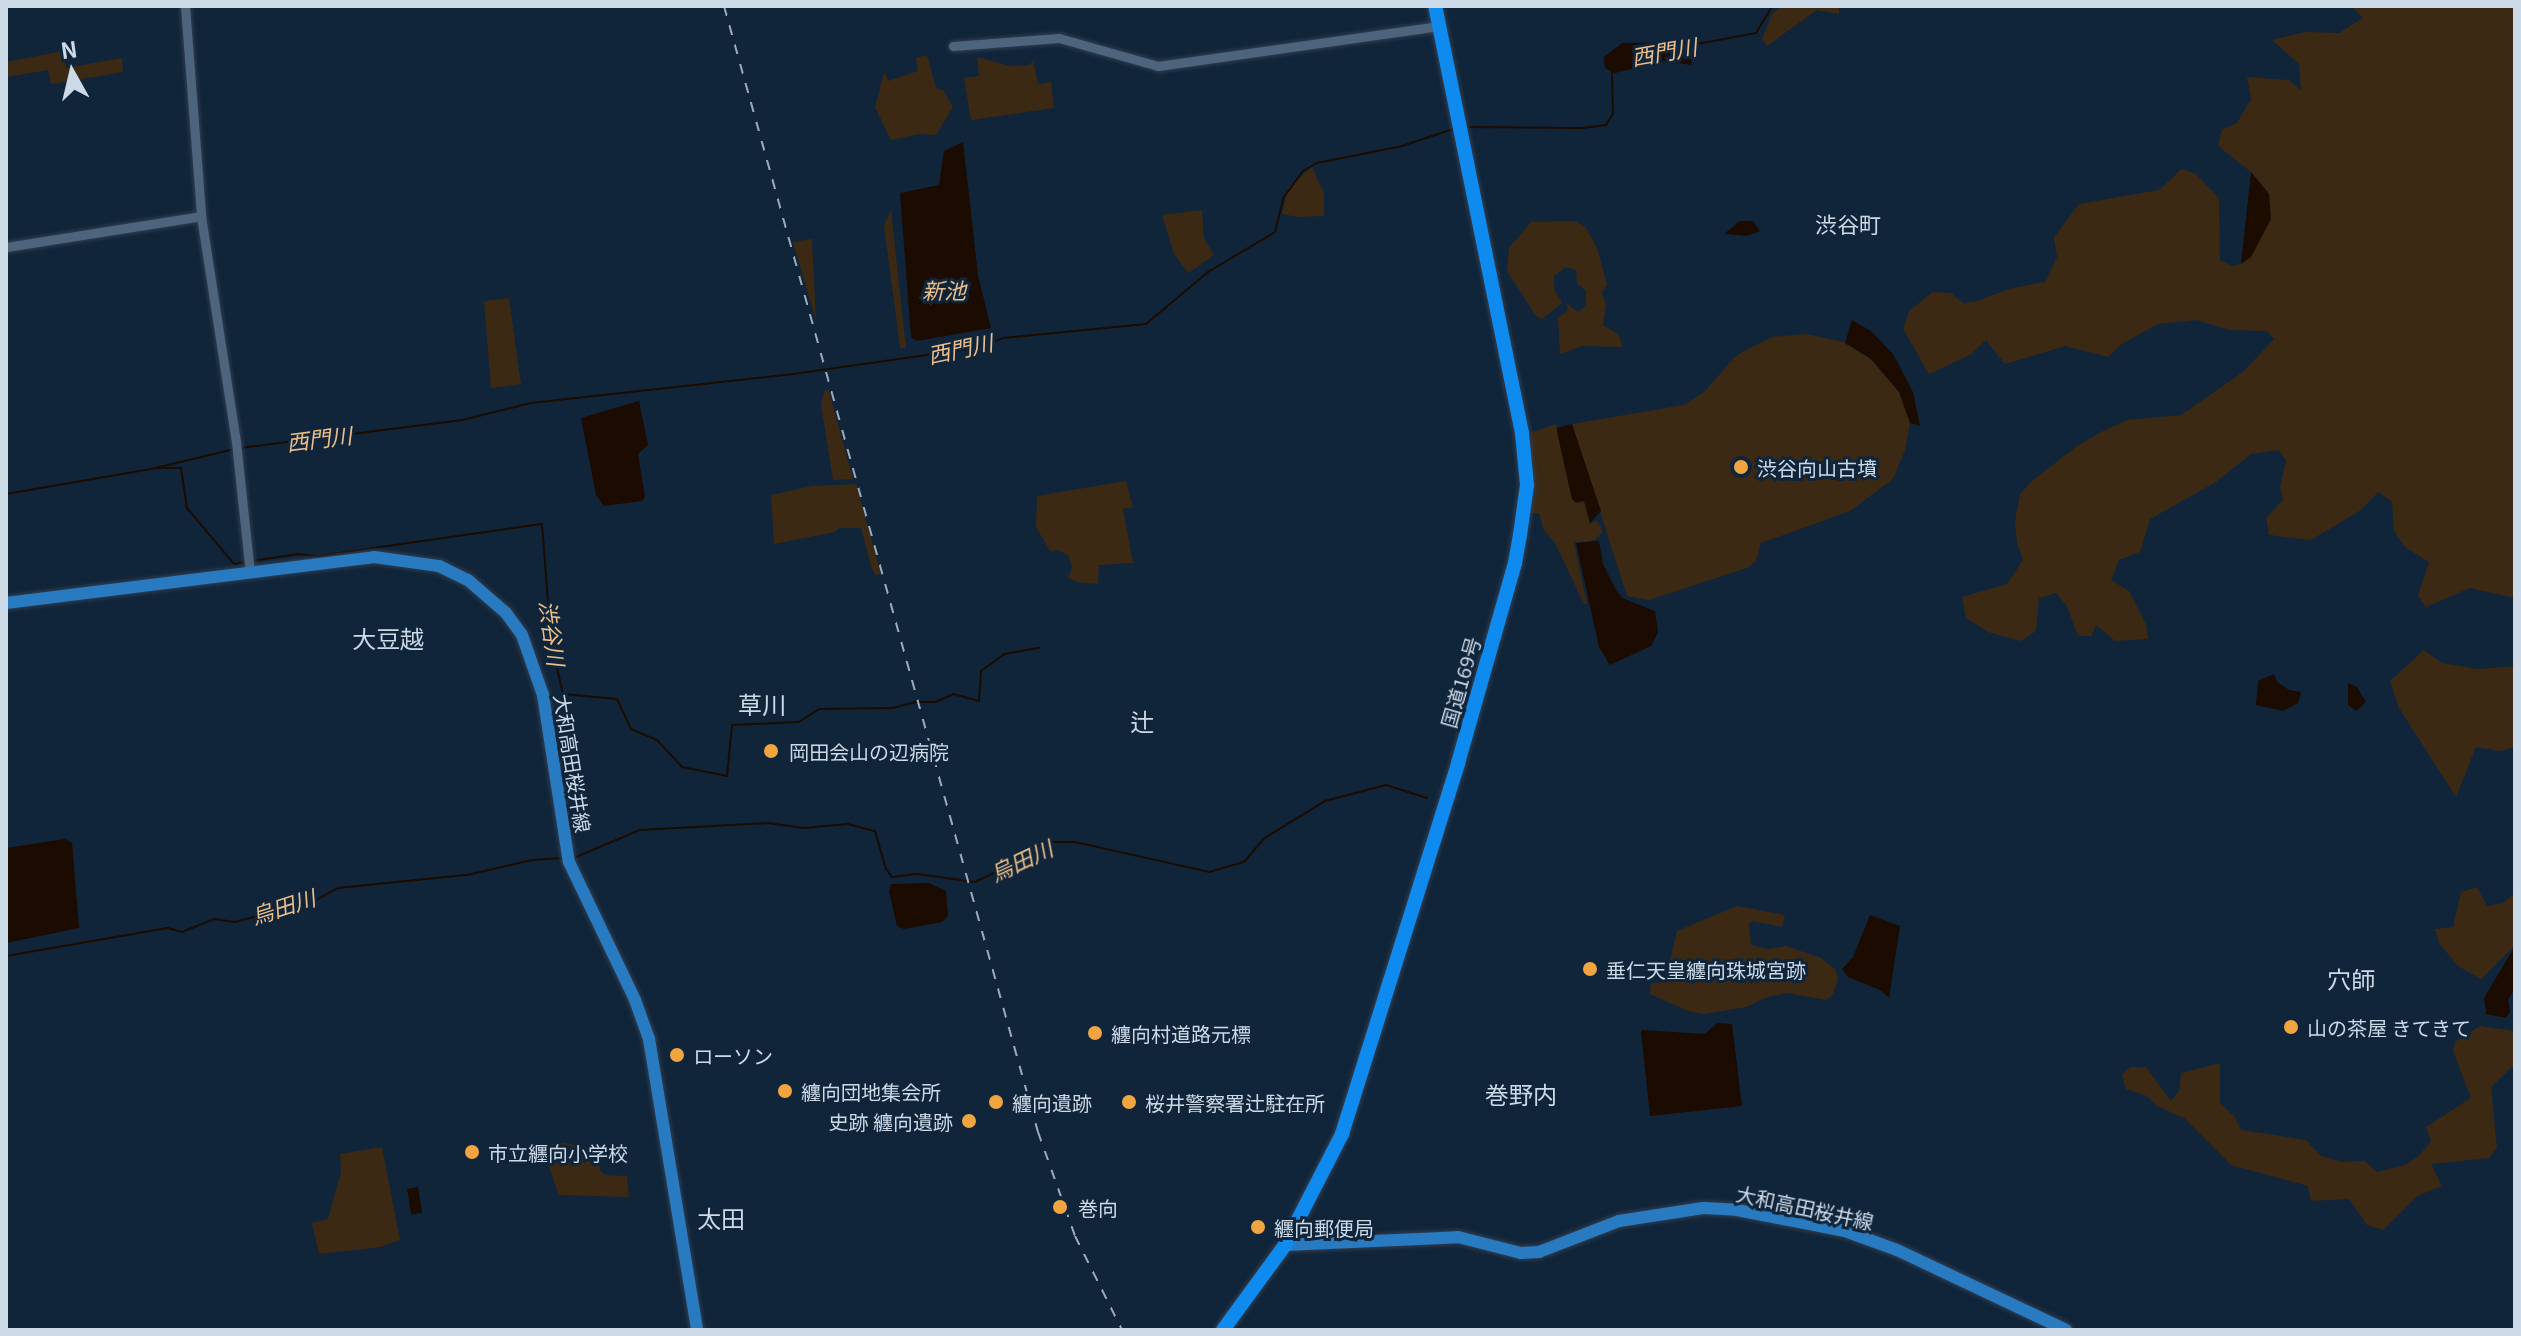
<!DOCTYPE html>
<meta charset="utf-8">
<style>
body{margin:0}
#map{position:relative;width:2521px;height:1336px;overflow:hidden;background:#10253a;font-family:Georgia,"Noto Sans JP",serif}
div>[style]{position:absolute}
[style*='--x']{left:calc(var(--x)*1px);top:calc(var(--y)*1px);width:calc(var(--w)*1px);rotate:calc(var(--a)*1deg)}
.green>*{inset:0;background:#3c2913}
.water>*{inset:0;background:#1b0b00;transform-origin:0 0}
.stream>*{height:2px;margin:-1px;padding:0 1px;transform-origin:1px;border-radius:1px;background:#1b0b00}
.roads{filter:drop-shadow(0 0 2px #313e50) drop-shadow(0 0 2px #313e50)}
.minor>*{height:9px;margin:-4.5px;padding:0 4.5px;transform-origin:4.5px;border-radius:4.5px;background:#4d647d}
.major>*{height:12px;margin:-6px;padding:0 6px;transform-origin:6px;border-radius:6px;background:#287bc1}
.highway>*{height:14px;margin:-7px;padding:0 7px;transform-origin:7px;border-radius:7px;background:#0f8aee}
.rail>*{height:2px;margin-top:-1px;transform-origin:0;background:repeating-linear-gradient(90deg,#9dacbb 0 10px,transparent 0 20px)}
.dots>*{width:22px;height:22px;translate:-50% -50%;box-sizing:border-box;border:4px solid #10253a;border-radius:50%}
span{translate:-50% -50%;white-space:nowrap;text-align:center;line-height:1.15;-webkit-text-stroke:6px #10253a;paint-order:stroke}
.poi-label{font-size:20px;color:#ccd9e7}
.left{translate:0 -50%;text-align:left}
.right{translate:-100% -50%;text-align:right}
.street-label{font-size:20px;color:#ccd9e7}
.water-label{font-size:22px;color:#ebbe8a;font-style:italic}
.neighbourhood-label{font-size:22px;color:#ccd9e7}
.quarter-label{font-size:24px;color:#ccd9e7}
.frame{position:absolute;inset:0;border:8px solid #ccd9e7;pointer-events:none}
.north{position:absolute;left:32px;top:32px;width:80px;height:80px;-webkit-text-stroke:6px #10253a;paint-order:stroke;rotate:352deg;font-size:22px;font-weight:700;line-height:32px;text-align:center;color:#ccd9e7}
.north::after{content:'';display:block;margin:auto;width:28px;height:36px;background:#ccd9e7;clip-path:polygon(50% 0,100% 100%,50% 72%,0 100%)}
</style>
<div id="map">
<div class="green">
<div style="clip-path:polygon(1782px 6px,1839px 6px,1839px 14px,1817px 10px,1767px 46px,1762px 39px,1772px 14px)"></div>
<div style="clip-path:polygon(2351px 6px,2515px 6px,2515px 598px,2470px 588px,2426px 607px,2418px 596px,2429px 562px,2405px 547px,2394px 531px,2392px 502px,2378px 492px,2361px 510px,2311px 540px,2269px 535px,2266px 518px,2283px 500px,2280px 487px,2286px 461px,2279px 450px,2251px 454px,2216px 482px,2150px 519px,2140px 552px,2119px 560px,2111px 580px,2129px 591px,2146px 624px,2148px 639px,2115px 641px,2096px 625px,2091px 636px,2078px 636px,2067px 606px,2056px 593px,2039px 598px,2036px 631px,2021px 641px,1988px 632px,1966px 618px,1962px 597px,2007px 584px,2023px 560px,2017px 543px,2015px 521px,2020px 494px,2032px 481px,2077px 446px,2103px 431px,2128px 420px,2181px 415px,2243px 372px,2274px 339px,2267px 331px,2230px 330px,2196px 320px,2158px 324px,2120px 345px,2108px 357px,2065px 346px,2005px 364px,1986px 340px,1970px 355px,1929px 374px,1903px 329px,1909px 311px,1933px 292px,1951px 293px,1963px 303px,1974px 302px,2012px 288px,2045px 282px,2057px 257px,2054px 237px,2079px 204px,2159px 190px,2182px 169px,2196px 174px,2219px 198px,2220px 260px,2232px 266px,2241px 264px,2269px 194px,2251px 172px,2218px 146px,2222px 130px,2237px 123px,2251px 99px,2247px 77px,2289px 80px,2301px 90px,2299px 64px,2272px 40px,2305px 32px,2339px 33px,2363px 18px)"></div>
<div style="clip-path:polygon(63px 51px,66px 68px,122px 58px,123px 72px,51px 84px,48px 70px,6px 77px,6px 62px)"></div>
<div style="clip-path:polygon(927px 55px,936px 88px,943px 90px,953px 107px,936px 135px,919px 134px,891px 140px,875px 107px,883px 76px,885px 72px,888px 81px,918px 71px,916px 58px)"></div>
<div style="clip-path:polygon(977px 57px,1010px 66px,1030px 65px,1033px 60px,1038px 84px,1051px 82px,1054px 108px,971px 120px,964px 78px,979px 76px)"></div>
<div style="clip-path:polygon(1312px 167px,1324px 193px,1324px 216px,1297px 217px,1282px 214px,1288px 188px)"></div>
<div style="clip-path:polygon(891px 210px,906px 348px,900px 348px,884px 225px)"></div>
<div style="clip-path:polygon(1202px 210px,1204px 238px,1214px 255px,1188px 273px,1174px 254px,1162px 215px)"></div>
<div style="clip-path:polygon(1576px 221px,1586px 228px,1597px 248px,1607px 284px,1602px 293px,1606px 304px,1603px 325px,1619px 335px,1622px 347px,1582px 346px,1560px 354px,1558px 318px,1568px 310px,1566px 303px,1578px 312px,1586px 306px,1586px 291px,1577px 283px,1576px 270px,1566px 267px,1554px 276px,1554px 289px,1562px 303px,1542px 319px,1536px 316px,1507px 271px,1509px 248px,1531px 222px)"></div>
<div style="clip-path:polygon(812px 239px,816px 321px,793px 242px)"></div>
<div style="clip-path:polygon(509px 298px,521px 384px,491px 388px,484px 301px)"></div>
<div style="clip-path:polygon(1806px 334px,1843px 342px,1871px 359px,1899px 392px,1910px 423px,1905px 450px,1893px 479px,1850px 511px,1761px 543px,1756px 561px,1749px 567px,1649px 600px,1627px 596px,1572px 424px,1684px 405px,1704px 392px,1736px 356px,1746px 350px,1772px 337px)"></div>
<div style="clip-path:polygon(828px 390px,829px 392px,853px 479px,833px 480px,821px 404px,824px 391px)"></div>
<div style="clip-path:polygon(1556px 424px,1572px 499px,1584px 501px,1590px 524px,1597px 520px,1603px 531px,1595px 540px,1574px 543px,1587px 604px,1584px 604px,1555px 543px,1544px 530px,1539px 513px,1529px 513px,1524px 435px)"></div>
<div style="clip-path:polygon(1126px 481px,1133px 507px,1123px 509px,1133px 563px,1099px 565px,1098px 584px,1077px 582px,1068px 577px,1072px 568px,1069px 556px,1058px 550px,1050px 551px,1036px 527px,1037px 496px)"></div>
<div style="clip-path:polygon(856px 484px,881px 574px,875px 575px,871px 566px,861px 528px,839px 528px,835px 532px,774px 544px,771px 495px,812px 486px)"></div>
<div style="clip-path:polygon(2424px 650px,2442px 663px,2477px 669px,2515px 666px,2515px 747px,2500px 751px,2476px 747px,2456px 797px,2399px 708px,2390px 681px)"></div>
<div style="clip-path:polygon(2477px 887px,2487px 906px,2503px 903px,2515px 893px,2515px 945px,2481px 979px,2458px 966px,2439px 943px,2435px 929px,2453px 927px,2461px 892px)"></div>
<div style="clip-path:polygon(1737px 906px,1785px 915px,1782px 927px,1752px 921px,1749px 925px,1751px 945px,1768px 949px,1786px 946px,1821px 958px,1836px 970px,1838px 979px,1833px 994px,1827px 1000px,1787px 993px,1767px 997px,1746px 1007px,1704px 1014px,1688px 1011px,1650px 994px,1651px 983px,1665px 982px,1677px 931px)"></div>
<div style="clip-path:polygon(2480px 1026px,2515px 1031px,2515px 1069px,2512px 1067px,2491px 1087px,2497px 1148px,2489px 1158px,2431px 1164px,2442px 1186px,2417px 1196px,2383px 1230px,2367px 1225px,2349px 1199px,2311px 1201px,2308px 1186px,2231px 1165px,2184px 1118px,2157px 1106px,2147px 1096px,2126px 1089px,2122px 1075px,2130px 1067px,2146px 1067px,2171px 1101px,2179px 1091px,2181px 1073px,2220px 1063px,2220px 1103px,2235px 1117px,2241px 1130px,2306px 1140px,2321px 1156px,2343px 1162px,2365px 1161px,2377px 1172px,2405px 1165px,2419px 1156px,2431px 1141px,2426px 1127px,2471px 1098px,2453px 1051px,2455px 1042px)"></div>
<div style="clip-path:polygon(560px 1142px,591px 1148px,599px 1159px,600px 1171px,605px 1175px,627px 1176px,629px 1197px,559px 1195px,542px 1147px)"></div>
<div style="clip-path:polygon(382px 1147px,400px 1240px,380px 1247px,319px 1254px,312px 1223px,328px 1219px,341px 1172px,340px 1154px)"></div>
</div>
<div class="water">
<div style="clip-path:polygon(1689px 42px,1695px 52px,1691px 65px,1665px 61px,1615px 73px,1605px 68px,1604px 57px,1622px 43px)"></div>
<div style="clip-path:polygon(963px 142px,978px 275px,991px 328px,917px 341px,911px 337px,900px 193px,939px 185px,944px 151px)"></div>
<div style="clip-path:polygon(2251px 172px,2269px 194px,2271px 219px,2251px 257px,2241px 264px)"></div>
<div style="clip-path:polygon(1740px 221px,1753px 221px,1760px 231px,1747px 236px,1724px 234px)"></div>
<div style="clip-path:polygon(1852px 320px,1871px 331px,1893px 354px,1913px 392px,1920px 426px,1910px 423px,1899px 392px,1871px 359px,1845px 343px)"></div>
<div style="clip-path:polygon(639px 401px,648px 445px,638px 454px,645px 497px,642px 501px,604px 506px,596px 495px,581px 418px)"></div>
<div style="clip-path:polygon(1572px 424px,1601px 511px,1590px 523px,1584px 501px,1576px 503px,1572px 499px,1557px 432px,1557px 428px)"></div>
<div style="clip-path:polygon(1599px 541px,1603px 564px,1615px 588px,1622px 598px,1655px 611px,1658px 633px,1651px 646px,1610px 665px,1599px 647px,1576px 543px)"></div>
<div style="clip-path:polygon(2274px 674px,2277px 682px,2289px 690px,2301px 692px,2298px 703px,2283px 711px,2256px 705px,2258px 681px)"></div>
<div style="clip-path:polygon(2348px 683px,2357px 687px,2366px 702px,2356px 711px,2348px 705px)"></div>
<div style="clip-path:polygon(65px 839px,72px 843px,79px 928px,6px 943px,6px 848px)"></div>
<div style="clip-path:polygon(929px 883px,946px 891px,948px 916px,942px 922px,904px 929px,897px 926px,889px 891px,891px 884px)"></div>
<div style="clip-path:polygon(1870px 915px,1900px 926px,1889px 998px,1880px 990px,1848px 977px,1842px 969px,1853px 957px)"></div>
<div style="clip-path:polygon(2515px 946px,2515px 988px,2508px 1000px,2510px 1012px,2506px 1018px,2486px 1014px,2484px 998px)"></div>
<div style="clip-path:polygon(1717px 1023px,1732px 1024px,1742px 1106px,1650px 1116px,1641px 1030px,1705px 1034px)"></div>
<div style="left:418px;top:1187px;width:26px;height:11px;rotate:81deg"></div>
</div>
<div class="stream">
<div style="--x:1692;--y:45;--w:65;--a:-10.6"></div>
<div style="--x:1756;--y:33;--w:31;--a:-59"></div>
<div style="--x:1468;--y:127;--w:114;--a:0.5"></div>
<div style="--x:1582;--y:128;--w:24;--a:-7"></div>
<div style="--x:1606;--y:125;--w:13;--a:-58"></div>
<div style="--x:1613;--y:114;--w:42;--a:-91.4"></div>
<div style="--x:240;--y:448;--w:224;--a:-7.2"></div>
<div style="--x:462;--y:420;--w:71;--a:-13.8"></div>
<div style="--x:531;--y:403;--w:264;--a:-6.3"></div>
<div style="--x:793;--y:374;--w:185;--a:-8.1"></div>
<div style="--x:976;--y:348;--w:29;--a:-20"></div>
<div style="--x:1003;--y:338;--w:144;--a:-5.6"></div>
<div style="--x:1146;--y:324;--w:81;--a:-40"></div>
<div style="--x:1208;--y:272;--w:78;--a:-30.8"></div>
<div style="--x:1275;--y:232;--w:36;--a:-76"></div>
<div style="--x:1284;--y:197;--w:32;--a:-54"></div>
<div style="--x:1303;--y:171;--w:16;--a:-30"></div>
<div style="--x:1317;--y:163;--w:87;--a:-11.3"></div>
<div style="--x:1402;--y:146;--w:54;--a:-18.4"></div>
<div style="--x:157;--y:468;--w:24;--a:0"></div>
<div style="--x:181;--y:468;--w:40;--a:81.5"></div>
<div style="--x:187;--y:508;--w:73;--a:50"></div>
<div style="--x:234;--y:564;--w:12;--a:-9"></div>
<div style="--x:6;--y:494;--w:147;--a:-9.8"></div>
<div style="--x:151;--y:469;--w:85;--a:-13.5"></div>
<div style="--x:252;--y:561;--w:47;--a:-8.7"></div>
<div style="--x:298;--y:554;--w:19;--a:6"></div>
<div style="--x:317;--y:556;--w:227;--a:-8.1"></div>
<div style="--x:542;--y:524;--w:118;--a:85.6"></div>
<div style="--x:551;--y:642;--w:53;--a:77"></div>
<div style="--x:563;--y:694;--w:54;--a:5.3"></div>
<div style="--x:617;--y:699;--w:33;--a:65"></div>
<div style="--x:631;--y:729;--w:28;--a:23"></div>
<div style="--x:657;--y:740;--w:37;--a:47"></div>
<div style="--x:682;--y:767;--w:46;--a:11.3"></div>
<div style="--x:727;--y:776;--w:51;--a:-84.4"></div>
<div style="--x:732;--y:725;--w:67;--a:-2.6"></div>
<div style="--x:799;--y:722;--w:24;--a:-33"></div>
<div style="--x:819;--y:709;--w:74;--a:-0.8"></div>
<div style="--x:893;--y:708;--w:23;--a:-15"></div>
<div style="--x:915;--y:702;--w:21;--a:0"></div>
<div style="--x:936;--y:702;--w:19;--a:-25"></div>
<div style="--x:953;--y:694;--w:27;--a:15"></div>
<div style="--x:979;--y:701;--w:30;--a:-86"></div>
<div style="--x:981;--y:671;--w:29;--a:-36"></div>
<div style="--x:1004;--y:654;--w:36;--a:-10"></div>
<div style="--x:576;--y:857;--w:69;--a:-22.9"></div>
<div style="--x:640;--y:830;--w:128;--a:-3.1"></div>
<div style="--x:768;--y:823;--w:36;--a:8"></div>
<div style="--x:804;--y:828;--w:44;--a:-5.2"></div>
<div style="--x:848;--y:824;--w:28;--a:15"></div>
<div style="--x:875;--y:831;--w:40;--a:74"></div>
<div style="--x:886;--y:869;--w:10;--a:53"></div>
<div style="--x:892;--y:877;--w:25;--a:-7"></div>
<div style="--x:917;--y:874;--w:59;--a:7.9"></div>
<div style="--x:975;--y:882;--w:74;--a:-25.5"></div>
<div style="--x:1042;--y:850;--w:13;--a:-39"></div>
<div style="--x:1052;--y:842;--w:23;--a:0"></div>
<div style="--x:1075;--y:842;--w:137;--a:12.6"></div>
<div style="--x:1209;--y:872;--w:36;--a:-16"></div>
<div style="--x:1244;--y:862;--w:30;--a:-50"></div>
<div style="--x:1263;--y:839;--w:73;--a:-31.5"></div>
<div style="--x:1325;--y:801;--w:63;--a:-14.7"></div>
<div style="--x:1386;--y:785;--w:43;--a:17.6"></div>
<div style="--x:6;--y:956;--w:164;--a:-9.8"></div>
<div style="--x:168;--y:928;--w:15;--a:16"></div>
<div style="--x:182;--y:932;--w:35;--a:-22"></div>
<div style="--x:214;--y:919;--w:21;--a:8"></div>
<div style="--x:235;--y:922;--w:86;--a:-15.5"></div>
<div style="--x:318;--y:899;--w:23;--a:-29"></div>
<div style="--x:338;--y:888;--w:130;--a:-5.8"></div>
<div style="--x:467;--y:875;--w:67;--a:-13"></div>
<div style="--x:532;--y:860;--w:30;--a:-4"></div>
</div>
<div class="roads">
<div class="minor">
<div style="--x:185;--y:6;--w:211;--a:85.6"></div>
<div style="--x:201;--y:216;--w:229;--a:81.2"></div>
<div style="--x:236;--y:442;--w:131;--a:83.9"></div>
<div style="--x:953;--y:46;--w:106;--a:-4.3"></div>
<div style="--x:1059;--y:38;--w:103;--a:15.8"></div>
<div style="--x:1158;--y:66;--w:284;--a:-8.1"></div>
<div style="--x:6;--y:247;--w:197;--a:-9"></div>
</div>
<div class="major">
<div style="--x:6;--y:603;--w:371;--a:-7.1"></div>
<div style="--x:374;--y:557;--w:66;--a:7.9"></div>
<div style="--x:439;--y:566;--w:32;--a:26"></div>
<div style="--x:468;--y:580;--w:50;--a:41"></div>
<div style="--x:506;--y:613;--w:27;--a:54"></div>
<div style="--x:522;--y:635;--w:64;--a:70.7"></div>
<div style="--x:543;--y:695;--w:169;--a:81.2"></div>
<div style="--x:569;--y:862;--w:153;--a:64.4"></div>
<div style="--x:635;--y:1000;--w:41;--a:70.3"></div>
<div style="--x:649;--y:1039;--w:295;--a:80.6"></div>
<div style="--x:1285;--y:1245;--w:173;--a:-2.6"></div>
<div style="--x:1458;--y:1237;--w:65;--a:14.3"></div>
<div style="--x:1521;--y:1253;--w:18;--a:-3"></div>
<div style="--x:1539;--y:1252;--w:86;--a:-21.2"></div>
<div style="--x:1619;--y:1221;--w:85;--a:-8.8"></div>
<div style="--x:1703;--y:1208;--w:34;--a:3"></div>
<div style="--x:1737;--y:1210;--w:110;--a:11"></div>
<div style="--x:1845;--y:1231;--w:55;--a:20.1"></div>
<div style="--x:1897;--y:1250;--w:187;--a:25.3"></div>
</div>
<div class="highway">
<div style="--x:1223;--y:1330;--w:105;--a:-53.9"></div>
<div style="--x:1285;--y:1245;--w:125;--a:-62.8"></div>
<div style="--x:1342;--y:1134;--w:389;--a:-72.6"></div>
<div style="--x:1458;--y:763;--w:208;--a:-74.1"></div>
<div style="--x:1515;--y:563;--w:28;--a:-80"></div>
<div style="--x:1520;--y:535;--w:50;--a:-82"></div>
<div style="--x:1527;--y:485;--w:52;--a:-95.5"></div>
<div style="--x:1522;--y:433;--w:436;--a:-101.5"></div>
</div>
</div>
<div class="rail">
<div style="--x:724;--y:6;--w:1169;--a:74.42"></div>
<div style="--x:1038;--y:1132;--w:110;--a:70.4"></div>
<div style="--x:1075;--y:1236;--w:105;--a:63.4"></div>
</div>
<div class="dots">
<div style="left:1741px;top:467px;background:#f1a540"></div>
<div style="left:771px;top:751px;background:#f1a540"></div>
<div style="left:1590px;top:969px;background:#f1a540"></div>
<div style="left:2291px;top:1027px;background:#f1a540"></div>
<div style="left:1095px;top:1033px;background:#f1a540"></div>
<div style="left:677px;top:1055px;background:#f1a540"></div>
<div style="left:785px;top:1091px;background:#f1a540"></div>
<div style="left:996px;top:1102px;background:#f1a540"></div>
<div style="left:1129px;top:1102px;background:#f1a540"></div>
<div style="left:969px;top:1121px;background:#f1a540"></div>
<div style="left:472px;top:1152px;background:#f1a540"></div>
<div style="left:1060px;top:1207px;background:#f1a540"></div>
<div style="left:1258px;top:1227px;background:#f1a540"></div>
</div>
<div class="poi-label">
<span class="left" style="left:1757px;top:467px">渋谷向山古墳</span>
<span class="left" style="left:789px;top:751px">岡田会山の辺病院</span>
<span class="left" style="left:1606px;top:969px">垂仁天皇纏向珠城宮跡</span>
<span class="left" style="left:2307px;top:1027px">山の茶屋 きてきて</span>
<span class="left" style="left:1111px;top:1033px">纏向村道路元標</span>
<span class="left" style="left:693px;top:1055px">ローソン</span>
<span class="left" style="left:801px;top:1091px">纏向団地集会所</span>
<span class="left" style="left:1012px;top:1102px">纏向遺跡</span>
<span class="left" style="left:1145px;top:1102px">桜井警察署辻駐在所</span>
<span class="right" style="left:953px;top:1121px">史跡 纏向遺跡</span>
<span class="left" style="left:488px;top:1152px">市立纒向小学校</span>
<span class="left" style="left:1078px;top:1207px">巻向</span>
<span class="left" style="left:1274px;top:1227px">纒向郵便局</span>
</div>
<div class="street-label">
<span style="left:1460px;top:682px;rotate:-74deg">国道169号</span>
<span style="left:573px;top:763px;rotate:81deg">大和高田桜井線</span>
<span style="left:1805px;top:1207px;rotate:12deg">大和高田桜井線</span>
</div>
<div class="water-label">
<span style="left:1664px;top:51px;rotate:-10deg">西門川</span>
<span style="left:944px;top:290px">新池</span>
<span style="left:960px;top:348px;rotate:-12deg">西門川</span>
<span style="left:319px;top:438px;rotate:-7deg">西門川</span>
<span style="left:553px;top:633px;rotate:82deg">渋谷川</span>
<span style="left:1021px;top:860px;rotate:-25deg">烏田川</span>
<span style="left:283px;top:906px;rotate:-18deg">烏田川</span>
</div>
<div class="neighbourhood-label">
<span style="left:1848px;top:224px">渋谷町</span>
</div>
<div class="quarter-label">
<span style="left:388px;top:638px">大豆越</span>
<span style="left:762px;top:704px">草川</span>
<span style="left:1142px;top:721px">辻</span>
<span style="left:2351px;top:979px">穴師</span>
<span style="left:1521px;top:1094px">巻野内</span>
<span style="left:721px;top:1218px">太田</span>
</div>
<div class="frame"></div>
<div class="north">N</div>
</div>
